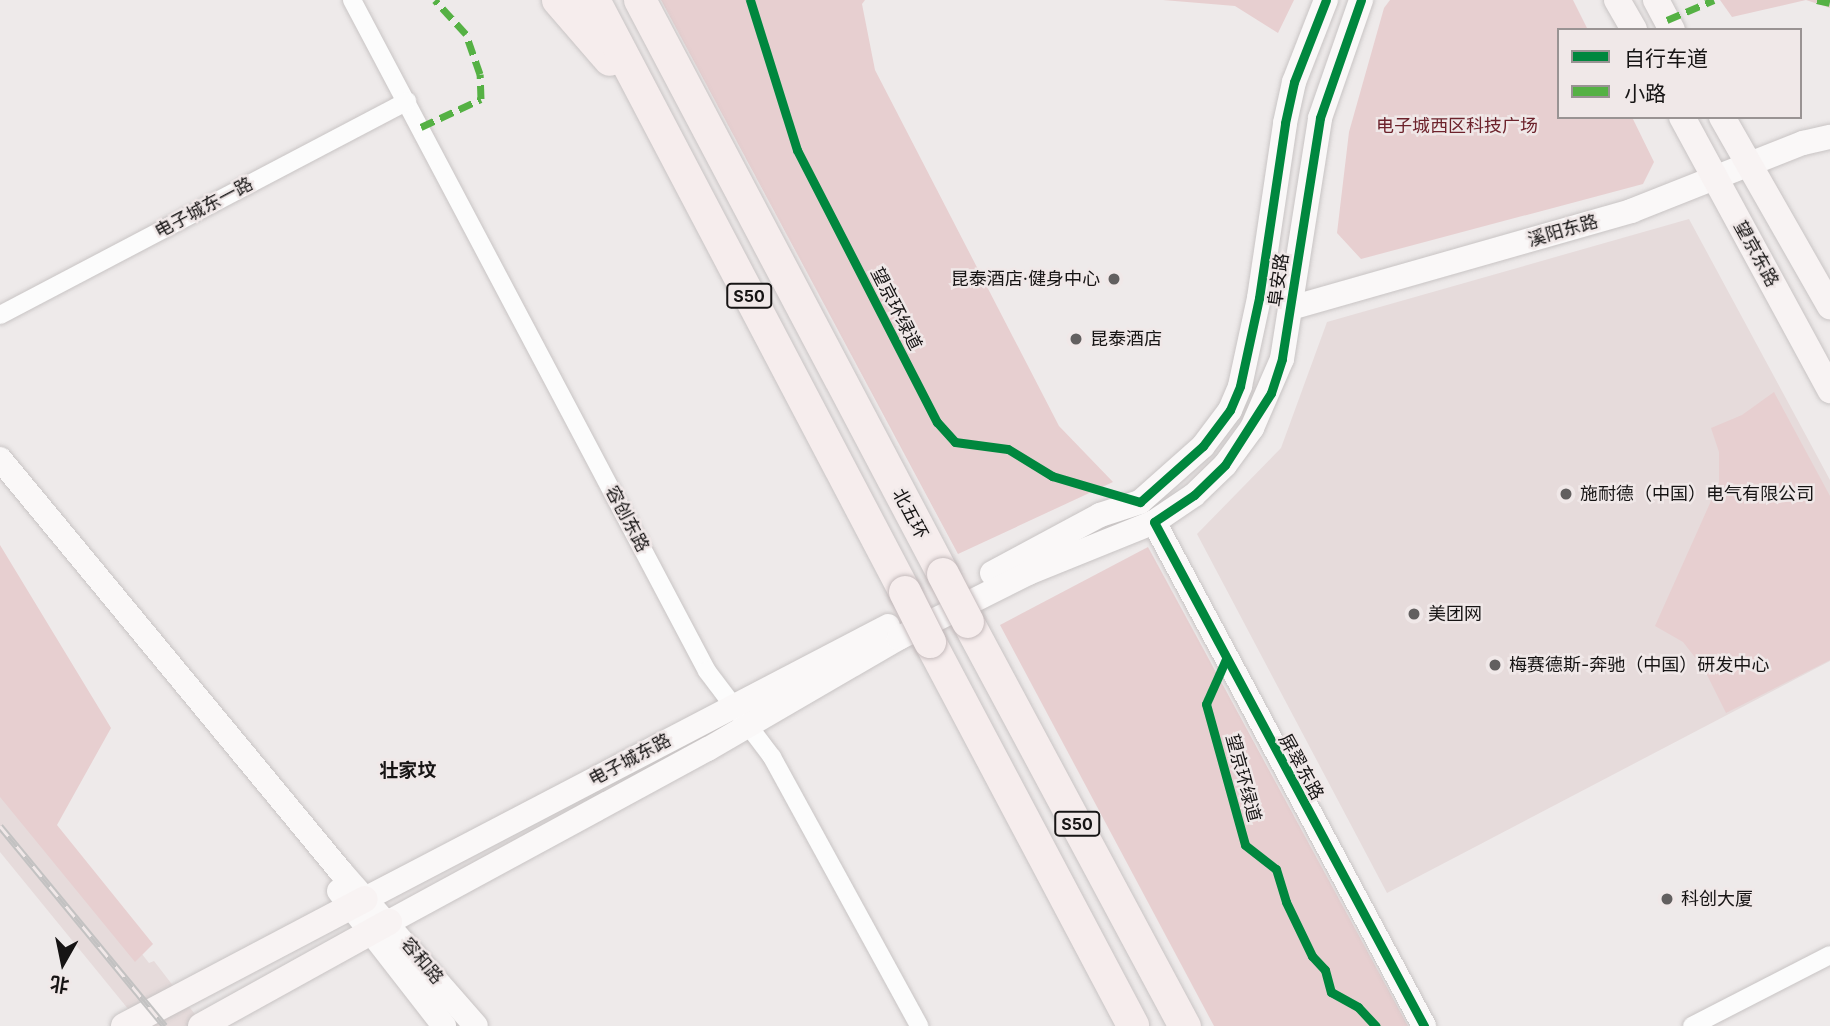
<!DOCTYPE html>
<meta charset="utf-8">
<style>
body{margin:0}
#map{position:relative;width:1830px;height:1026px;overflow:hidden;background:#eeeaea;font-family:Inter,"Noto Sans SC",sans-serif}
div>[style]{position:absolute}
[style*='--x']{left:calc(var(--x)*1px);top:calc(var(--y)*1px);width:calc(var(--w)*1px);rotate:calc(var(--a)*1deg)}
.built>*{inset:0;background:#e6dbdb}
.green>*{inset:0;background:#e7cfd0}
.roads{filter:drop-shadow(0 0 2px #c8c4c4) drop-shadow(0 0 2px #c8c4c4)}
.street>*{height:18px;margin:-9px;padding:0 9px;transform-origin:9px;border-radius:9px;background:#fcfcfc}
.secondary>*{height:24px;margin:-12px;padding:0 12px;transform-origin:12px;border-radius:12px;background:#faf8f8}
.primary>*{height:26px;margin:-13px;padding:0 13px;transform-origin:13px;border-radius:13px;background:#f8f3f3}
.highway>*{height:32px;margin:-16px;padding:0 16px;transform-origin:16px;border-radius:16px;background:#f6eded}
.rail>*{height:7px;margin-top:-3.5px;transform-origin:0;background:repeating-linear-gradient(90deg,#f0e8e8 0 13px,#c3c2c2 0 26px);box-sizing:border-box;border-block:2px solid #c3c2c2}
.bridges{filter:drop-shadow(0 0 2px #c3b9ba) drop-shadow(0 0 2px #c3b9ba)}
.highway-bridge>*{height:32px;margin:-16px;padding:0 16px;transform-origin:16px;border-radius:16px;background:#f6eded}
.quiet>*{height:7px;margin-top:-3.5px;transform-origin:0;background:repeating-linear-gradient(90deg,#55b144 0 14px,transparent 0 21px)}
.cycleway>*{height:9px;margin:-4.5px;padding:0 4.5px;transform-origin:4.5px;border-radius:4.5px;background:#00873e}
.dots>*{width:19px;height:19px;translate:-50% -50%;box-sizing:border-box;border:4px solid #f0e8e8;border-radius:50%}
span{translate:-50% -50%;white-space:nowrap;text-align:center;line-height:1.15;-webkit-text-stroke:5px #f0e8e8;paint-order:stroke}
.shield-label span{padding:2px 5px;background:#f0e8e8;border:2px solid;border-radius:5px;-webkit-text-stroke-width:0}
.shield-label{font-size:16px;color:#161414;font-weight:700}
.park-label{font-size:18px;color:#6d232c}
.street-label{font-size:18px;color:#161414}
.poi-label{font-size:18px;color:#161414}
.right{translate:-100% -50%;text-align:right}
.left{translate:0 -50%;text-align:left}
.neighbourhood-label{font-size:19px;color:#161414;font-weight:700}
.legend{position:absolute;left:1557px;top:28px;width:245px;height:91px;box-sizing:border-box;background:#f0e8e8;border:2px solid #999393;margin:0;padding:9px 12px;list-style:none;font-size:21px;color:#161414}
.legend li{display:flex;align-items:center;gap:14px;height:35px}
.legend b{width:35px;border:2px solid #999393}
.north{position:absolute;left:28px;top:928px;width:70px;height:70px;-webkit-text-stroke:5px #f0e8e8;paint-order:stroke;rotate:189deg;font-size:19px;font-weight:700;line-height:28px;text-align:center;color:#161414}
.north::after{content:'';display:block;margin:auto;width:24px;height:32px;background:#161414;clip-path:polygon(50% 0,100% 100%,50% 72%,0 100%)}
</style>
<div id="map">
<div class="built">
<div style="clip-path:polygon(1689px 219px,1830px 480px,1830px 661px,1387px 893px,1197px 534px,1281px 448px,1327px 322px)"></div>
<div style="clip-path:polygon(0 772px,149px 963px,154px 961px,204px 1026px,142px 1026px,0 852px)"></div>
</div>
<div class="green">
<div style="clip-path:polygon(661px 0,865px 0,862px 4px,875px 70px,1059px 426px,1113px 482px,958px 554px)"></div>
<div style="clip-path:polygon(1163px 0,1294px 0,1278px 33px,1235px 6px)"></div>
<div style="clip-path:polygon(1390px 0,1573px 0,1588px 30px,1559px 30px,1559px 117px,1632px 117px,1654px 162px,1643px 184px,1361px 259px,1337px 233px,1349px 132px,1384px 8px)"></div>
<div style="clip-path:polygon(1720px 0,1830px 0,1830px 8px,1806px 0,1732px 17px)"></div>
<div style="clip-path:polygon(1774px 392px,1830px 496px,1830px 660px,1726px 713px,1704px 669px,1683px 642px,1655px 626px,1719px 483px,1719px 452px,1711px 428px,1742px 415px)"></div>
<div style="clip-path:polygon(0 545px,111px 728px,57px 825px,153px 944px,135px 962px,0 797px)"></div>
<div style="clip-path:polygon(1148px 547px,1408px 1026px,1214px 1026px,1000px 625px)"></div>
</div>
<div class="roads">
<div class="street">
<div style="--x:352;--y:0;--w:759;--a:62.12"></div>
<div style="--x:707;--y:671;--w:108;--a:52.9"></div>
<div style="--x:772;--y:757;--w:307;--a:61.3"></div>
<div style="--x:0;--y:315;--w:460;--a:-27.7"></div>
<div style="--x:1692;--y:1026;--w:155;--a:-27.2"></div>
</div>
<div class="secondary">
<div style="--x:1291;--y:308;--w:354;--a:-15.9"></div>
<div style="--x:1631;--y:211;--w:185;--a:-21.6"></div>
<div style="--x:1803;--y:143;--w:28;--a:-13"></div>
<div style="--x:0;--y:459;--w:537;--a:50.44"></div>
<div style="--x:342;--y:873;--w:203;--a:48.8"></div>
<div style="--x:1154;--y:522;--w:572;--a:61.82"></div>
<div style="--x:992;--y:573;--w:123;--a:-28.2"></div>
<div style="--x:1100;--y:515;--w:42;--a:-18"></div>
<div style="--x:1140;--y:502;--w:84;--a:-41.6"></div>
<div style="--x:1203;--y:446;--w:45;--a:-53.1"></div>
<div style="--x:1230;--y:410;--w:26;--a:-67"></div>
<div style="--x:1240;--y:386;--w:90;--a:-77.8"></div>
<div style="--x:1259;--y:298;--w:177;--a:-81.5"></div>
<div style="--x:1285;--y:123;--w:42;--a:-77.6"></div>
<div style="--x:1294;--y:82;--w:88;--a:-68.7"></div>
<div style="--x:339;--y:891;--w:171;--a:52.1"></div>
<div style="--x:365;--y:899;--w:590;--a:-27.56"></div>
<div style="--x:389;--y:922;--w:363;--a:-28.5"></div>
<div style="--x:708;--y:749;--w:221;--a:-30.2"></div>
<div style="--x:899;--y:638;--w:144;--a:-26.7"></div>
<div style="--x:1028;--y:573;--w:136;--a:-22"></div>
<div style="--x:1154;--y:522;--w:48;--a:-34"></div>
<div style="--x:1194;--y:495;--w:43;--a:-44.1"></div>
<div style="--x:1225;--y:465;--w:46;--a:-53.9"></div>
<div style="--x:1252;--y:428;--w:75;--a:-66.5"></div>
<div style="--x:1282;--y:359;--w:244;--a:-81"></div>
<div style="--x:1320;--y:118;--w:125;--a:-70.8"></div>
</div>
<div class="primary">
<div style="--x:1617;--y:0;--w:34;--a:60"></div>
<div style="--x:1656;--y:0;--w:34;--a:62"></div>
<div style="--x:1682;--y:117;--w:311;--a:61.5"></div>
<div style="--x:1722;--y:117;--w:218;--a:60.3"></div>
<div style="--x:124;--y:1026;--w:272;--a:-27.8"></div>
<div style="--x:201;--y:1026;--w:215;--a:-29"></div>
</div>
<div class="highway">
<div style="--x:558;--y:0;--w:79;--a:49.1"></div>
<div style="--x:594;--y:0;--w:669;--a:62.29"></div>
<div style="--x:640;--y:0;--w:649;--a:62.17"></div>
<div style="--x:968;--y:622;--w:459;--a:61.8"></div>
<div style="--x:930;--y:642;--w:434;--a:62.1"></div>
</div>
</div>
<div class="rail">
<div style="--x:0;--y:826;--w:259;--a:50.5"></div>
</div>
<div class="bridges">
<div class="highway-bridge">
<div style="--x:943;--y:574;--w:54;--a:62.5"></div>
<div style="--x:905;--y:592;--w:56;--a:63.4"></div>
</div>
</div>
<div class="quiet">
<div style="--x:1817;--y:0;--w:13;--a:13"></div>
<div style="--x:1667;--y:20;--w:51;--a:-23.1"></div>
<div style="--x:421;--y:127;--w:66;--a:-25"></div>
<div style="--x:481;--y:99;--w:25;--a:-92"></div>
<div style="--x:480;--y:74;--w:42;--a:-109.3"></div>
<div style="--x:466;--y:34;--w:46;--a:-132.4"></div>
</div>
<div class="cycleway">
<div style="--x:750;--y:0;--w:157;--a:72.6"></div>
<div style="--x:797;--y:150;--w:306;--a:62.8"></div>
<div style="--x:937;--y:422;--w:27;--a:48"></div>
<div style="--x:955;--y:442;--w:53;--a:7.5"></div>
<div style="--x:1008;--y:449;--w:52;--a:31.5"></div>
<div style="--x:1052;--y:476;--w:92;--a:16.5"></div>
<div style="--x:1140;--y:502;--w:84;--a:-41.6"></div>
<div style="--x:1203;--y:446;--w:45;--a:-53.1"></div>
<div style="--x:1230;--y:410;--w:26;--a:-67"></div>
<div style="--x:1240;--y:386;--w:90;--a:-77.8"></div>
<div style="--x:1259;--y:298;--w:177;--a:-81.5"></div>
<div style="--x:1285;--y:123;--w:42;--a:-77.6"></div>
<div style="--x:1294;--y:82;--w:88;--a:-68.7"></div>
<div style="--x:1361;--y:0;--w:125;--a:109.2"></div>
<div style="--x:1320;--y:118;--w:244;--a:99"></div>
<div style="--x:1282;--y:359;--w:36;--a:108"></div>
<div style="--x:1271;--y:393;--w:85;--a:122.6"></div>
<div style="--x:1225;--y:465;--w:43;--a:135.9"></div>
<div style="--x:1194;--y:495;--w:48;--a:146"></div>
<div style="--x:1154;--y:522;--w:572;--a:61.82"></div>
<div style="--x:1226;--y:659;--w:49;--a:114"></div>
<div style="--x:1206;--y:704;--w:146;--a:74.5"></div>
<div style="--x:1245;--y:845;--w:39;--a:38"></div>
<div style="--x:1276;--y:869;--w:34;--a:73"></div>
<div style="--x:1286;--y:902;--w:60;--a:64.3"></div>
<div style="--x:1312;--y:956;--w:19;--a:47"></div>
<div style="--x:1325;--y:970;--w:23;--a:75"></div>
<div style="--x:1331;--y:992;--w:31;--a:29"></div>
<div style="--x:1358;--y:1007;--w:26;--a:47"></div>
</div>
<div class="dots">
<div style="left:1114px;top:279px;background:#625f5f"></div>
<div style="left:1076px;top:339px;background:#625f5f"></div>
<div style="left:1566px;top:494px;background:#625f5f"></div>
<div style="left:1414px;top:614px;background:#625f5f"></div>
<div style="left:1495px;top:665px;background:#625f5f"></div>
<div style="left:1667px;top:899px;background:#625f5f"></div>
</div>
<div class="shield-label">
<span style="left:749px;top:296px">S50</span>
<span style="left:1077px;top:824px">S50</span>
</div>
<div class="park-label">
<span style="left:1457px;top:126px">电子城西区科技广场</span>
</div>
<div class="street-label">
<span style="left:204px;top:208px;rotate:-28deg">电子城东一路</span>
<span style="left:1563px;top:231px;rotate:-16deg">溪阳东路</span>
<span style="left:1756px;top:254px;rotate:61deg">望京东路</span>
<span style="left:1279px;top:280px;rotate:-82deg">阜安路</span>
<span style="left:896px;top:309px;rotate:63deg">望京环绿道</span>
<span style="left:910px;top:514px;rotate:62deg">北五环</span>
<span style="left:627px;top:519px;rotate:62deg">容创东路</span>
<span style="left:630px;top:760px;rotate:-28deg">电子城东路</span>
<span style="left:1301px;top:767px;rotate:61deg">屏翠东路</span>
<span style="left:1243px;top:778px;rotate:75deg">望京环绿道</span>
<span style="left:422px;top:961px;rotate:50deg">容和路</span>
</div>
<div class="poi-label">
<span class="right" style="left:1100px;top:279px">昆泰酒店·健身中心</span>
<span class="left" style="left:1090px;top:339px">昆泰酒店</span>
<span class="left" style="left:1580px;top:494px">施耐德（中国）电气有限公司</span>
<span class="left" style="left:1428px;top:614px">美团网</span>
<span class="left" style="left:1509px;top:665px">梅赛德斯-奔驰（中国）研发中心</span>
<span class="left" style="left:1681px;top:899px">科创大厦</span>
</div>
<div class="neighbourhood-label">
<span style="left:408px;top:771px">壮家坟</span>
</div>
<ul class="legend">
<li><b style="height:9px;background:#00873e"></b>自行车道</li>
<li><b style="height:9px;background:#55b144"></b>小路</li>
</ul>
<div class="north">北</div>
</div>
